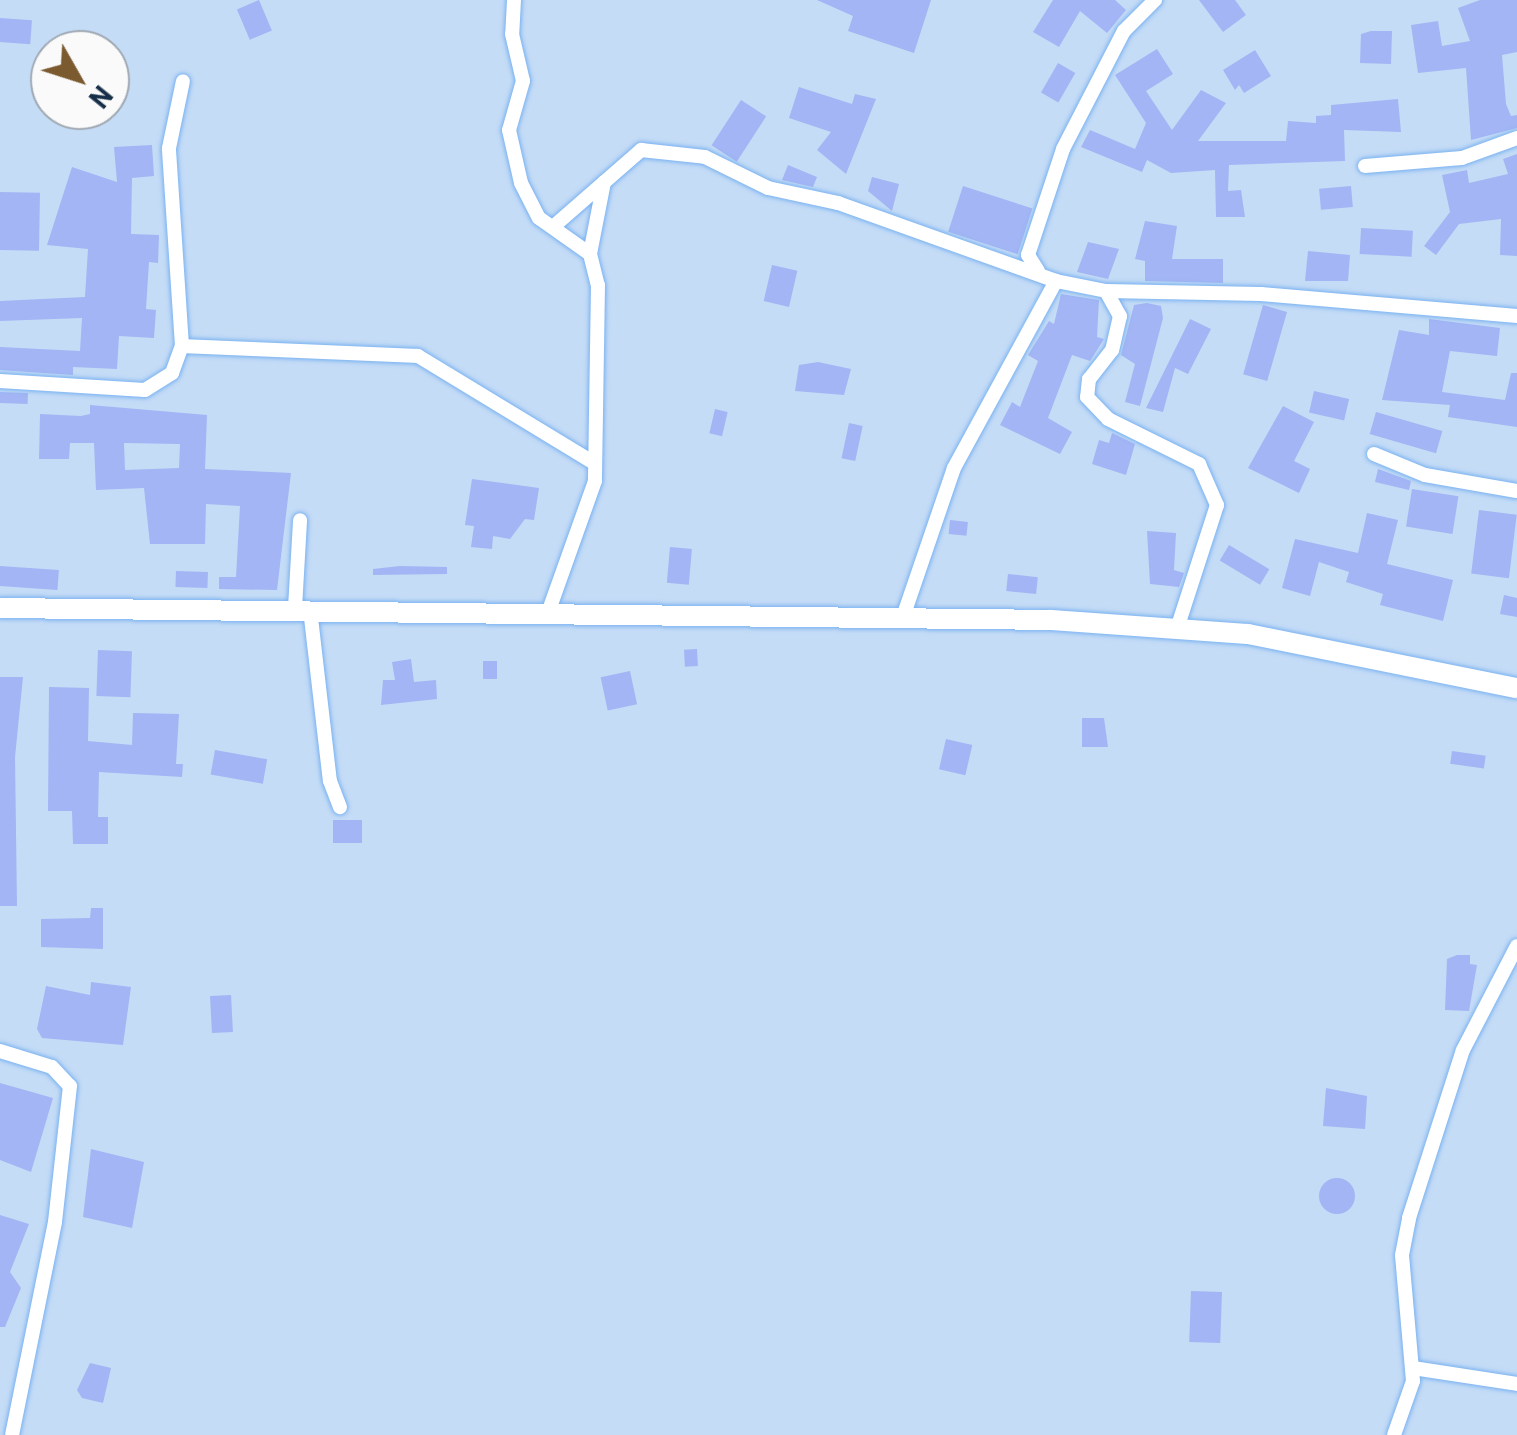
<!DOCTYPE html>
<style>
body{margin:0}
#map{position:relative;width:1517px;height:1435px;overflow:hidden;background:#c5dcf6;font-family:Barlow,sans-serif}
div>[style]{position:absolute}
[style*='--x']{left:calc(var(--x)*1px);top:calc(var(--y)*1px);width:calc(var(--w)*1px);rotate:calc(var(--a)*1deg)}
.building>*{inset:0;background:#a3b5f4;transform-origin:0 0}
.round{border-radius:50%}
.roads{filter:drop-shadow(0 0 2px #7ab2f1) drop-shadow(0 0 2px #7ab2f1)}
.street>*{height:14px;margin:-7px;padding:0 7px;transform-origin:7px;border-radius:7px;background:#fff}
.secondary>*{height:20px;margin:-10px;padding:0 10px;transform-origin:10px;border-radius:10px;background:#fff}
span{translate:-50% -50%;white-space:nowrap;text-align:center;line-height:1.15;-webkit-text-stroke:8px #fafafa;paint-order:stroke}
.north{position:absolute;left:30px;top:30px;width:100px;height:100px;box-sizing:border-box;background:#fafafa;border:2px solid #9fa8b3;border-radius:50%;rotate:129deg;font-size:28px;font-weight:700;line-height:40px;text-align:center;color:#172e48}
.north::after{content:'';display:block;margin:auto;width:35px;height:45px;background:#7b5a30;clip-path:polygon(50% 0,100% 100%,50% 72%,0 100%)}
</style>
<div id="map">
<div class="building">
<div style="left:259px;top:0;width:33px;height:24px;rotate:67deg"></div>
<div style="clip-path:polygon(817px 0,931px 0,914px 53px,848px 31px,853px 16px)"></div>
<div style="clip-path:polygon(1053px 0,1115px 0,1126px 10px,1107px 33px,1080px 11px,1059px 47px,1033px 32px)"></div>
<div style="clip-path:polygon(1199px 0,1235px 0,1246px 15px,1223px 32px)"></div>
<div style="clip-path:polygon(1480px 0,1517px 0,1517px 52px,1502px 55px,1506px 104px,1511px 116px,1517px 115px,1517px 128px,1471px 140px,1466px 68px,1418px 73px,1411px 25px,1438px 21px,1442px 46px,1470px 41px,1458px 8px)"></div>
<div style="left:0;top:18px;width:32px;height:24px;rotate:4deg"></div>
<div style="clip-path:polygon(1371px 31px,1392px 31px,1391px 64px,1360px 63px,1361px 34px)"></div>
<div style="clip-path:polygon(1157px 49px,1173px 74px,1146px 91px,1172px 130px,1201px 90px,1226px 103px,1198px 141px,1286px 141px,1288px 121px,1316px 123px,1316px 116px,1331px 115px,1331px 105px,1398px 99px,1401px 132px,1344px 130px,1345px 161px,1229px 165px,1228px 191px,1241px 190px,1245px 217px,1216px 217px,1215px 170px,1171px 173px,1147px 160px,1142px 172px,1081px 147px,1090px 130px,1135px 149px,1146px 123px,1115px 75px)"></div>
<div style="clip-path:polygon(1255px 50px,1271px 76px,1244px 93px,1239px 85px,1235px 90px,1223px 70px)"></div>
<div style="left:1058px;top:63px;width:20px;height:34px;rotate:30deg"></div>
<div style="clip-path:polygon(799px 87px,852px 104px,855px 94px,876px 99px,846px 174px,817px 150px,831px 132px,789px 118px)"></div>
<div style="left:741px;top:100px;width:30px;height:54px;rotate:33deg"></div>
<div style="clip-path:polygon(152px 145px,154px 176px,132px 178px,131px 234px,159px 235px,158px 263px,149px 262px,146px 309px,156px 310px,154px 338px,119px 336px,117px 369px,73px 367px,73px 375px,0 370px,0 347px,80px 351px,82px 318px,0 321px,0 301px,85px 297px,88px 249px,47px 245px,72px 167px,117px 182px,114px 147px)"></div>
<div style="clip-path:polygon(1517px 154px,1517px 256px,1500px 255px,1501px 219px,1459px 224px,1436px 255px,1424px 246px,1450px 212px,1442px 175px,1467px 170px,1469px 183px,1508px 174px,1503px 159px)"></div>
<div style="clip-path:polygon(788px 165px,817px 177px,813px 187px,782px 180px)"></div>
<div style="clip-path:polygon(872px 177px,899px 184px,892px 211px,868px 191px)"></div>
<div style="left:963px;top:186px;width:73px;height:48px;rotate:18deg"></div>
<div style="left:1351px;top:186px;width:21px;height:32px;rotate:85deg"></div>
<div style="left:0;top:192px;width:40px;height:58px;rotate:1deg"></div>
<div style="clip-path:polygon(1145px 221px,1177px 226px,1172px 259px,1223px 259px,1223px 283px,1145px 281px,1145px 261px,1135px 259px)"></div>
<div style="left:1361px;top:228px;width:52px;height:26px;rotate:3deg"></div>
<div style="clip-path:polygon(1088px 242px,1119px 249px,1108px 279px,1077px 272px)"></div>
<div style="clip-path:polygon(1308px 251px,1350px 255px,1348px 281px,1305px 281px)"></div>
<div style="left:772px;top:265px;width:26px;height:37px;rotate:13deg"></div>
<div style="clip-path:polygon(1061px 294px,1099px 300px,1097px 337px,1104px 339px,1090px 361px,1072px 355px,1048px 418px,1072px 432px,1060px 454px,1000px 425px,1012px 402px,1020px 407px,1038px 361px,1028px 355px,1049px 321px,1054px 324px)"></div>
<div style="clip-path:polygon(1147px 303px,1161px 306px,1163px 318px,1140px 406px,1125px 402px,1135px 364px,1121px 355px,1134px 305px)"></div>
<div style="left:1263px;top:305px;width:25px;height:72px;rotate:16deg"></div>
<div style="clip-path:polygon(1190px 319px,1211px 329px,1188px 374px,1175px 368px,1163px 412px,1146px 408px)"></div>
<div style="clip-path:polygon(1429px 319px,1500px 328px,1497px 356px,1450px 351px,1442px 392px,1505px 400px,1511px 373px,1517px 373px,1517px 427px,1448px 417px,1450px 405px,1382px 400px,1399px 330px,1429px 335px)"></div>
<div style="clip-path:polygon(818px 362px,851px 369px,844px 395px,795px 391px,799px 365px)"></div>
<div style="left:1314px;top:391px;width:36px;height:22px;rotate:13deg"></div>
<div style="left:0;top:392px;width:28px;height:11px;rotate:2deg"></div>
<div style="clip-path:polygon(evenodd,90px 405px,207px 415px,205px 469px,291px 473px,277px 590px,219px 589px,219px 577px,236px 577px,240px 506px,206px 504px,205px 544px,150px 544px,144px 488px,96px 490px,94px 443px,70px 443px,69px 459px,39px 459px,40px 414px,81px 416px,90px 414px,90px 405px,124px 443px,180px 444px,179px 468px,125px 470px,124px 443px)"></div>
<div style="clip-path:polygon(1283px 406px,1314px 422px,1294px 461px,1310px 469px,1299px 493px,1248px 468px)"></div>
<div style="left:715px;top:409px;width:13px;height:25px;rotate:13deg"></div>
<div style="left:1376px;top:412px;width:69px;height:23px;rotate:16deg"></div>
<div style="left:849px;top:423px;width:14px;height:36px;rotate:12deg"></div>
<div style="clip-path:polygon(1112px 433px,1135px 444px,1126px 475px,1092px 464px,1099px 440px,1109px 443px)"></div>
<div style="clip-path:polygon(1378px 469px,1411px 481px,1409px 490px,1375px 482px)"></div>
<div style="clip-path:polygon(472px 479px,539px 488px,534px 520px,525px 519px,510px 539px,493px 536px,492px 549px,471px 547px,474px 526px,465px 525px)"></div>
<div style="left:1412px;top:489px;width:47px;height:38px;rotate:9deg"></div>
<div style="left:1479px;top:510px;width:38px;height:64px;rotate:7deg"></div>
<div style="clip-path:polygon(1367px 513px,1398px 520px,1387px 564px,1453px 580px,1443px 621px,1380px 605px,1383px 594px,1346px 582px,1349px 572px,1319px 562px,1310px 596px,1282px 588px,1295px 539px,1358px 553px)"></div>
<div style="left:950px;top:520px;width:18px;height:14px;rotate:6deg"></div>
<div style="clip-path:polygon(1147px 531px,1176px 533px,1174px 570px,1184px 573px,1179px 587px,1150px 584px)"></div>
<div style="left:1229px;top:545px;width:47px;height:18px;rotate:31deg"></div>
<div style="left:670px;top:547px;width:22px;height:36px;rotate:5deg"></div>
<div style="left:0;top:566px;width:59px;height:20px;rotate:4deg"></div>
<div style="clip-path:polygon(400px 566px,447px 567px,447px 574px,373px 575px,373px 569px)"></div>
<div style="left:176px;top:571px;width:32px;height:16px;rotate:2deg"></div>
<div style="left:1008px;top:574px;width:30px;height:17px;rotate:6deg"></div>
<div style="clip-path:polygon(1504px 595px,1517px 598px,1517px 617px,1500px 614px)"></div>
<div style="left:697px;top:649px;width:17px;height:13px;rotate:87deg"></div>
<div style="left:98px;top:650px;width:34px;height:46px;rotate:2deg"></div>
<div style="clip-path:polygon(411px 659px,414px 682px,436px 680px,437px 699px,381px 705px,383px 680px,395px 680px,392px 662px)"></div>
<div style="left:483px;top:661px;width:14px;height:18px"></div>
<div style="left:630px;top:671px;width:34px;height:30px;rotate:78deg"></div>
<div style="clip-path:polygon(0 677px,23px 677px,15px 757px,17px 906px,0 906px)"></div>
<div style="clip-path:polygon(49px 687px,89px 688px,88px 741px,132px 745px,133px 713px,179px 714px,176px 764px,183px 764px,182px 777px,99px 772px,98px 817px,108px 817px,108px 844px,73px 844px,72px 811px,48px 811px)"></div>
<div style="clip-path:polygon(1082px 718px,1104px 718px,1108px 747px,1082px 747px)"></div>
<div style="left:946px;top:739px;width:27px;height:31px;rotate:13deg"></div>
<div style="left:215px;top:750px;width:53px;height:25px;rotate:10deg"></div>
<div style="left:1452px;top:751px;width:34px;height:13px;rotate:8deg"></div>
<div style="left:333px;top:820px;width:29px;height:23px"></div>
<div style="clip-path:polygon(91px 908px,103px 908px,103px 949px,41px 947px,41px 919px,90px 918px)"></div>
<div style="clip-path:polygon(1457px 955px,1470px 955px,1470px 964px,1477px 965px,1469px 1011px,1445px 1010px,1447px 959px)"></div>
<div style="clip-path:polygon(91px 982px,131px 987px,123px 1045px,42px 1038px,37px 1029px,46px 986px,90px 995px)"></div>
<div style="left:231px;top:995px;width:37px;height:21px;rotate:87deg"></div>
<div style="clip-path:polygon(0 1083px,53px 1098px,31px 1172px,0 1160px)"></div>
<div style="clip-path:polygon(1326px 1088px,1367px 1096px,1365px 1129px,1323px 1126px)"></div>
<div style="clip-path:polygon(91px 1149px,144px 1162px,132px 1228px,83px 1217px)"></div>
<div class="round" style="left:1319px;top:1178px;width:36px;height:36px"></div>
<div style="clip-path:polygon(0 1215px,29px 1224px,10px 1272px,21px 1288px,5px 1327px,0 1327px)"></div>
<div style="left:1191px;top:1291px;width:31px;height:51px;rotate:2deg"></div>
<div style="clip-path:polygon(90px 1363px,111px 1368px,103px 1403px,82px 1398px,77px 1390px)"></div>
</div>
<div class="roads">
<div class="street">
<div style="--x:514;--y:0;--w:34;--a:93"></div>
<div style="--x:512;--y:34;--w:48;--a:76.8"></div>
<div style="--x:523;--y:81;--w:51;--a:105.9"></div>
<div style="--x:509;--y:130;--w:54;--a:77.2"></div>
<div style="--x:521;--y:183;--w:39;--a:63"></div>
<div style="--x:539;--y:218;--w:62;--a:35.2"></div>
<div style="--x:590;--y:254;--w:32;--a:76"></div>
<div style="--x:598;--y:285;--w:196;--a:90.9"></div>
<div style="--x:595;--y:481;--w:143;--a:109.6"></div>
<div style="--x:1365;--y:166;--w:97;--a:-4.7"></div>
<div style="--x:1462;--y:158;--w:59;--a:-20"></div>
<div style="--x:554;--y:226;--w:116;--a:-41.1"></div>
<div style="--x:641;--y:150;--w:64;--a:6.2"></div>
<div style="--x:705;--y:157;--w:70;--a:26.2"></div>
<div style="--x:768;--y:188;--w:72;--a:12.1"></div>
<div style="--x:838;--y:203;--w:232;--a:19.7"></div>
<div style="--x:1056;--y:281;--w:51;--a:11.3"></div>
<div style="--x:1106;--y:291;--w:29;--a:61"></div>
<div style="--x:1120;--y:316;--w:35;--a:103"></div>
<div style="--x:1112;--y:350;--w:37;--a:128"></div>
<div style="--x:1089;--y:379;--w:18;--a:96"></div>
<div style="--x:1087;--y:397;--w:30;--a:46"></div>
<div style="--x:1108;--y:419;--w:102;--a:26.3"></div>
<div style="--x:1199;--y:464;--w:45;--a:66.3"></div>
<div style="--x:1217;--y:505;--w:130;--a:107.9"></div>
<div style="--x:590;--y:254;--w:73;--a:-79"></div>
<div style="--x:1038;--y:271;--w:19;--a:-122"></div>
<div style="--x:1028;--y:255;--w:112;--a:-71.7"></div>
<div style="--x:1063;--y:149;--w:133;--a:-62.7"></div>
<div style="--x:1124;--y:31;--w:44;--a:-45"></div>
<div style="--x:1106;--y:291;--w:155;--a:1.1"></div>
<div style="--x:1261;--y:294;--w:257;--a:4.9"></div>
<div style="--x:182;--y:346;--w:236;--a:2.4"></div>
<div style="--x:418;--y:356;--w:202;--a:31.3"></div>
<div style="--x:0;--y:381;--w:145;--a:3.6"></div>
<div style="--x:145;--y:390;--w:32;--a:-32"></div>
<div style="--x:172;--y:373;--w:29;--a:-70"></div>
<div style="--x:182;--y:346;--w:198;--a:-93.8"></div>
<div style="--x:169;--y:148;--w:68;--a:-78.2"></div>
<div style="--x:1374;--y:454;--w:55;--a:22.4"></div>
<div style="--x:1425;--y:475;--w:93;--a:9.9"></div>
<div style="--x:295;--y:608;--w:88;--a:-86.7"></div>
<div style="--x:310;--y:609;--w:173;--a:83.4"></div>
<div style="--x:330;--y:781;--w:28;--a:69"></div>
<div style="--x:903;--y:617;--w:157;--a:-71.1"></div>
<div style="--x:954;--y:468;--w:213;--a:-61.4"></div>
<div style="--x:0;--y:1051;--w:54;--a:17.1"></div>
<div style="--x:52;--y:1067;--w:26;--a:47"></div>
<div style="--x:70;--y:1086;--w:137;--a:96.3"></div>
<div style="--x:55;--y:1222;--w:217;--a:101.4"></div>
<div style="--x:1413;--y:1368;--w:105;--a:8.7"></div>
<div style="--x:1394;--y:1435;--w:57;--a:-70.6"></div>
<div style="--x:1413;--y:1381;--w:126;--a:-95"></div>
<div style="--x:1402;--y:1255;--w:38;--a:-79"></div>
<div style="--x:1409;--y:1218;--w:176;--a:-72.2"></div>
<div style="--x:1463;--y:1050;--w:117;--a:-62.6"></div>
</div>
<div class="secondary">
<div style="--x:0;--y:608;--w:1051;--a:0.65"></div>
<div style="--x:1051;--y:620;--w:197;--a:4.1"></div>
<div style="--x:1248;--y:634;--w:274;--a:11.4"></div>
</div>
</div>
<div class="north">N</div>
</div>
